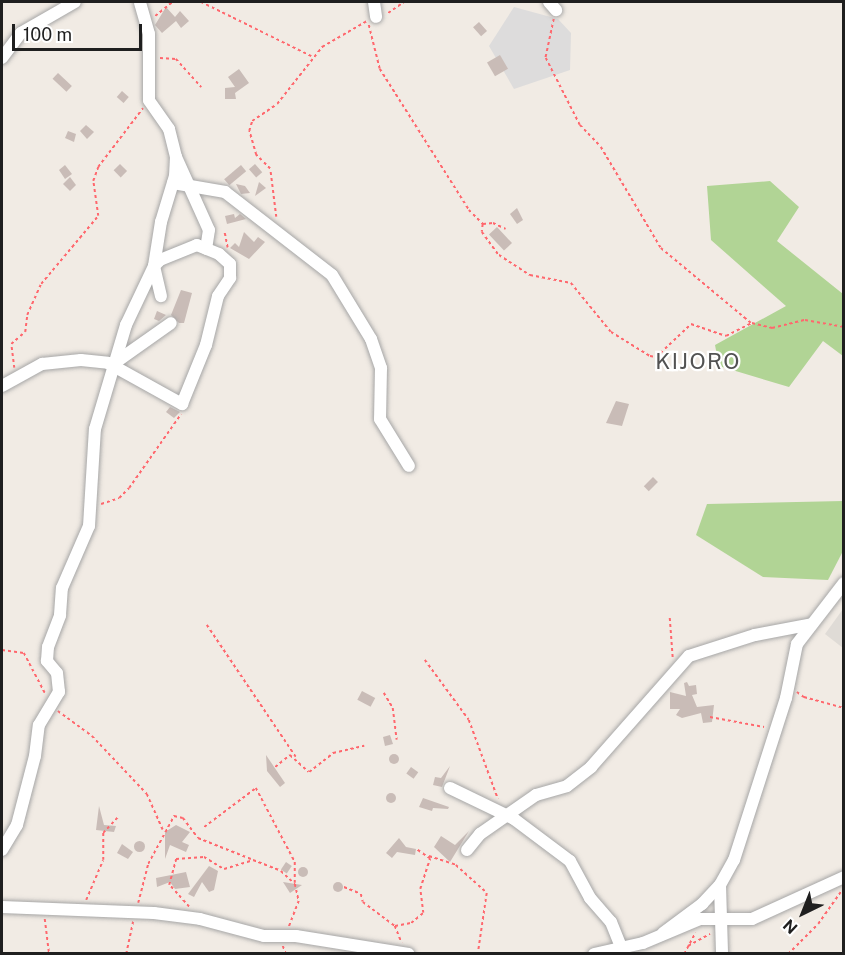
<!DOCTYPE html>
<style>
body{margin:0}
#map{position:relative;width:845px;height:955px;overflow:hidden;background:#f1ebe4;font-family:"Public Sans",sans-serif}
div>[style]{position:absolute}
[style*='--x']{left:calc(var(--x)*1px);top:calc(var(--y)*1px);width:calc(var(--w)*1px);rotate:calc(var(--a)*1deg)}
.residential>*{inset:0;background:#dddcdc}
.airport>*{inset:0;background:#dfdbd6}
.forest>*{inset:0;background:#b1d495}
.building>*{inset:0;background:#c9bcb7;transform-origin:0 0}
.round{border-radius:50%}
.path>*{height:1.5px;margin-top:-0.75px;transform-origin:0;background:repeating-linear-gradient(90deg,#ff676d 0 3px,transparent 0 6px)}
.roads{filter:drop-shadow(0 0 2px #a6a6a6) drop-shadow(0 0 2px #a6a6a6)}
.minor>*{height:12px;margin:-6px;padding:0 6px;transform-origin:6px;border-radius:6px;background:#fff}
span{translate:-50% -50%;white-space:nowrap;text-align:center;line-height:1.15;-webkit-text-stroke:4.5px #fff;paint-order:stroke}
.quarter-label{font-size:22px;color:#525252;letter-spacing:1.5px}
.frame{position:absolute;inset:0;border:3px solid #1f1f1f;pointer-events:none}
.north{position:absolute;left:773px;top:883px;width:60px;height:60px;-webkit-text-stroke:4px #fff;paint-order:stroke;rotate:223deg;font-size:16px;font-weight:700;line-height:24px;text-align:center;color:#1f1f1f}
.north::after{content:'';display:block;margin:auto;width:21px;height:27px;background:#1f1f1f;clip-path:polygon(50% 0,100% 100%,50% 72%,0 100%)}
.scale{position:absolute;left:12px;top:24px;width:130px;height:27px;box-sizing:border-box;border:3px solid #1f1f1f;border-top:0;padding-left:8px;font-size:18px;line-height:21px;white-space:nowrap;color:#1f1f1f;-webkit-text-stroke:4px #fff;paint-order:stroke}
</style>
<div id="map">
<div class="residential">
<div style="clip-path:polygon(514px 7px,558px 19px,571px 33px,570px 70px,514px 89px,489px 46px)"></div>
</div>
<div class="airport">
<div style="clip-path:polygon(843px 609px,843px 648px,825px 634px)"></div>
</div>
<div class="forest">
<div style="clip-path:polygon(770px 181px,799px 207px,777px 241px,843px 294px,843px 356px,823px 341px,789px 387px,719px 366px,715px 345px,786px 306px,711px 240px,707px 186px)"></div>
<div style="clip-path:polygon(843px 501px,843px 551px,828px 580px,763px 577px,696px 535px,707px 504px)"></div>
</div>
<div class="building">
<div style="clip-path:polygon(166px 7px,175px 17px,180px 11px,189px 21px,181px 28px,176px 21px,162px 33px,155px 25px)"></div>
<div style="left:479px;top:22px;width:12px;height:8px;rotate:48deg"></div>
<div style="left:500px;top:55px;width:16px;height:15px;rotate:60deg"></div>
<div style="clip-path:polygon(239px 69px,249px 83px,235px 93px,236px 99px,225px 99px,225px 88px,235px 87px,228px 77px)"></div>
<div style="left:58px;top:73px;width:19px;height:8px;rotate:43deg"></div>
<div style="left:122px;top:91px;width:9px;height:8px;rotate:41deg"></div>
<div style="clip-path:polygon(86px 125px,94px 132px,87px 139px,80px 131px)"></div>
<div style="clip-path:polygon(68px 131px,76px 134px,74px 142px,65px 138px)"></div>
<div style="left:120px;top:164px;width:10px;height:9px;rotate:45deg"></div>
<div style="left:255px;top:164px;width:11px;height:8px;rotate:49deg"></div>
<div style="clip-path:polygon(65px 165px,72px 174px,65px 179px,59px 170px)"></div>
<div style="left:241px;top:165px;width:8px;height:22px;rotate:50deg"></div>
<div style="clip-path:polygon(70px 177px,76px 185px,70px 191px,63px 184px)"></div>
<div style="clip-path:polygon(259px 182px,266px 188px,255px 196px)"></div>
<div style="clip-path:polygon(236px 184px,245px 186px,250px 193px,241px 194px)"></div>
<div style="clip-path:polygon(517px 208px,523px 220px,517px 224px,510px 214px)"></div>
<div style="clip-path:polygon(234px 214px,235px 218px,240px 214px,246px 219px,227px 224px,225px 216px)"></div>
<div style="left:497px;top:227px;width:22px;height:11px;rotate:47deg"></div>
<div style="clip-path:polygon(244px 232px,254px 242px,258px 237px,265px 242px,249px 259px,230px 248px,235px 243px,239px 247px)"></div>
<div style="clip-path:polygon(181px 290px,192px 293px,184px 323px,179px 323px,171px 315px)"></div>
<div style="clip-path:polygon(157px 311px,166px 315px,159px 321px,154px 319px)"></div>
<div style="clip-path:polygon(616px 401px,629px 404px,622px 426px,606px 423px)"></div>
<div style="clip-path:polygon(170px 407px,180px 412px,174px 418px,166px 412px)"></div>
<div style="left:653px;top:477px;width:7px;height:13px;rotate:45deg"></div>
<div style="clip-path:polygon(687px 682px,689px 686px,696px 685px,697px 694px,692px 695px,697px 707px,714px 705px,712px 722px,703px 723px,701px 713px,682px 718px,676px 715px,680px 709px,670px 709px,670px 692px,686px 696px,684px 683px)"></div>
<div style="left:362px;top:691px;width:15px;height:10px;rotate:28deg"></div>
<div style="clip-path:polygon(390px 735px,393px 744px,385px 746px,383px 737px)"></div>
<div class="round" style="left:389px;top:754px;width:10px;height:10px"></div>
<div style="clip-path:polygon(266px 755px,285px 783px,280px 787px,267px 771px)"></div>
<div style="clip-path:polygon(450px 766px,442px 787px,433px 785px,435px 777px,441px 778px)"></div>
<div style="left:411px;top:767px;width:9px;height:8px;rotate:36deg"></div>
<div class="round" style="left:386px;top:793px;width:10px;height:10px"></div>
<div style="clip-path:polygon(423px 798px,449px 807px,448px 809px,433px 808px,432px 811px,419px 807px)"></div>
<div style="clip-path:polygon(99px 806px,104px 825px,116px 826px,114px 832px,96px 830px)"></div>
<div style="clip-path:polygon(176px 825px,190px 832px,182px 842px,189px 845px,186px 852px,170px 845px,165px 859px,165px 832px)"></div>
<div style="clip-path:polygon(469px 831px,450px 862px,434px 847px,441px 836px,455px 845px)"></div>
<div style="clip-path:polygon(399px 838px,406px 847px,416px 849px,415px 855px,397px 852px,392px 858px,386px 853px)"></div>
<div class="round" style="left:133.5px;top:840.5px;width:11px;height:11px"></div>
<div style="clip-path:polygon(122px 844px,133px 852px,128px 859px,117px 853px)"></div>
<div style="left:286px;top:862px;width:7px;height:9px;rotate:34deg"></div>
<div style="clip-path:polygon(209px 866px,218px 871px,214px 890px,209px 892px,202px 882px,194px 897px,188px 894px)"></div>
<div class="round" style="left:298px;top:867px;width:10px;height:10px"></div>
<div style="clip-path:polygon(186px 872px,190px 887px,175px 889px,170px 882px,157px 887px,156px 878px)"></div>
<div class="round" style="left:333px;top:882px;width:10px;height:10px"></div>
<div style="clip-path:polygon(283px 882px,302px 885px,290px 893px)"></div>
</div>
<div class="path">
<div style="--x:201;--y:2;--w:123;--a:26.1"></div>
<div style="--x:388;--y:13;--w:19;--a:-35"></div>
<div style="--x:155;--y:16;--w:22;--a:-39"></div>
<div style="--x:554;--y:19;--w:40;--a:102"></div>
<div style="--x:546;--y:58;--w:75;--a:63.1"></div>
<div style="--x:580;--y:125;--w:30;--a:46"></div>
<div style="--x:601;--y:147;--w:117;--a:59.3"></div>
<div style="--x:661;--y:248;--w:117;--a:39.8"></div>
<div style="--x:369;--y:25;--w:45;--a:76"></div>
<div style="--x:380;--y:69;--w:167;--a:57.7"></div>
<div style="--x:469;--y:210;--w:20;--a:45"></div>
<div style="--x:483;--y:224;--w:10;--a:-6"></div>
<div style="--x:493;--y:223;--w:14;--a:25"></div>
<div style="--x:160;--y:58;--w:16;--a:4"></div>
<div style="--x:176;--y:59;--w:38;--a:48"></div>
<div style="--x:276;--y:217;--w:48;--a:-97.1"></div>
<div style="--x:270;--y:169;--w:20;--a:-135"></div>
<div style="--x:256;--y:155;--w:25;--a:-106"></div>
<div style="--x:249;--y:131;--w:10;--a:-73"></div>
<div style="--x:252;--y:121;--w:30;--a:-34"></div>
<div style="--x:277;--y:104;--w:73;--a:-51.7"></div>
<div style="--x:322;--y:47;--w:52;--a:-30"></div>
<div style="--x:483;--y:224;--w:8;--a:97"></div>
<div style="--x:482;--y:232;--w:29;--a:54"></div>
<div style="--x:499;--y:255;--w:37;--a:33"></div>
<div style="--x:530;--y:275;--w:42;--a:11"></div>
<div style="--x:571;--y:283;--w:63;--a:50.8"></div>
<div style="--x:611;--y:332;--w:46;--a:31.6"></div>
<div style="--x:650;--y:356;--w:6;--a:9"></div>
<div style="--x:656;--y:357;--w:48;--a:-43.3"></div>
<div style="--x:691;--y:324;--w:37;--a:19"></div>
<div style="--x:726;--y:336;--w:29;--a:-27"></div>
<div style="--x:752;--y:323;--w:21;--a:14"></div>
<div style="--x:772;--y:328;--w:34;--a:-14"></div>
<div style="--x:805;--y:320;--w:40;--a:10"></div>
<div style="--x:225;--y:233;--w:15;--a:79"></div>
<div style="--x:14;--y:368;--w:24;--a:-97"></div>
<div style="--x:11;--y:344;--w:18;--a:-41"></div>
<div style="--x:25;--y:332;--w:17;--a:-83"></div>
<div style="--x:27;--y:315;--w:34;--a:-66"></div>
<div style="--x:41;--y:284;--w:89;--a:-50"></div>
<div style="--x:98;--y:216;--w:35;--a:-98"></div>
<div style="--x:93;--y:181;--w:15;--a:-70"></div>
<div style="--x:98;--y:167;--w:74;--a:-52.7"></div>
<div style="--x:101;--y:504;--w:19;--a:-18"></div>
<div style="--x:119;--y:498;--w:14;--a:-45"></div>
<div style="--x:129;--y:488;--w:90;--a:-54.9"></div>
<div style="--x:670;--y:618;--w:41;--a:85.8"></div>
<div style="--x:207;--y:625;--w:159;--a:56"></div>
<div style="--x:2;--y:650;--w:22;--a:8"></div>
<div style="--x:24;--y:653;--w:45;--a:62.3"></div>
<div style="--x:425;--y:660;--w:74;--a:53.7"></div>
<div style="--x:469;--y:720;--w:84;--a:69.8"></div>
<div style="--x:797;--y:692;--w:9;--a:36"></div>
<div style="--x:804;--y:697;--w:41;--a:15.4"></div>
<div style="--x:384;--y:693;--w:17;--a:59"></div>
<div style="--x:393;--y:708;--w:32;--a:83"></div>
<div style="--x:58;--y:711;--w:42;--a:36.3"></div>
<div style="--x:92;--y:736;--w:80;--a:46.5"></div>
<div style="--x:147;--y:794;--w:39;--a:66"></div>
<div style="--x:710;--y:717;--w:55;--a:10.5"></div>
<div style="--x:275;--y:767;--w:19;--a:-39"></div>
<div style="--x:290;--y:755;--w:25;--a:42"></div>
<div style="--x:309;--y:772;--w:31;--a:-38"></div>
<div style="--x:333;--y:753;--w:32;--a:-13"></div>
<div style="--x:204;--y:827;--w:65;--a:-36.9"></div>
<div style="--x:256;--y:788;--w:84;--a:62.2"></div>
<div style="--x:295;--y:862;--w:21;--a:90"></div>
<div style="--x:429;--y:856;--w:28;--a:18"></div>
<div style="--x:456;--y:865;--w:42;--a:42.1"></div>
<div style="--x:487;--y:893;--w:62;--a:98.4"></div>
<div style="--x:344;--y:887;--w:18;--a:22"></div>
<div style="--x:361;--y:894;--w:8;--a:76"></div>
<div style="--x:363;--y:902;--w:40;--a:37"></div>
<div style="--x:395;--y:926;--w:18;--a:68"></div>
<div style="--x:86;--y:900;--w:43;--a:-67"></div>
<div style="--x:103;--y:860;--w:27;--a:-90"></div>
<div style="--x:103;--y:833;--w:22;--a:-47"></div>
<div style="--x:138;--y:903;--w:40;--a:-75.6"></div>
<div style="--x:148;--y:864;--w:55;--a:-61.6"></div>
<div style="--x:174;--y:816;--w:9;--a:13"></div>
<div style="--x:183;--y:818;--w:25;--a:53"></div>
<div style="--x:198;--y:838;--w:57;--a:21.6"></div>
<div style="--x:189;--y:907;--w:30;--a:-132"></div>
<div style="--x:169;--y:885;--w:27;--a:-75"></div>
<div style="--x:176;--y:859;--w:28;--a:-4"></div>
<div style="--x:204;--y:857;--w:23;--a:31"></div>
<div style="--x:224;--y:869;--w:30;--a:-17"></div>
<div style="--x:253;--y:860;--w:30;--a:21"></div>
<div style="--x:281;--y:871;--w:19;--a:43"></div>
<div style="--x:295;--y:884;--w:17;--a:77"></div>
<div style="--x:299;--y:901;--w:28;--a:111"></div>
<div style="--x:45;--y:919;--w:35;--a:83"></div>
<div style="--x:395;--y:926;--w:16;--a:-11"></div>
<div style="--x:411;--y:923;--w:16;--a:-40"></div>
<div style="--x:423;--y:913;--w:24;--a:-97"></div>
<div style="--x:420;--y:889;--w:32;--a:-72"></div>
<div style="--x:430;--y:859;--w:16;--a:-145"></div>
<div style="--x:283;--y:946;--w:9;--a:69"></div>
<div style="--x:688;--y:946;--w:25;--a:-29"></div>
<div style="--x:126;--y:954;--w:33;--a:-78"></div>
<div style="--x:684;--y:954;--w:24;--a:-62"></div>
<div style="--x:788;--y:954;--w:42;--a:-45"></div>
<div style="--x:818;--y:924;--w:42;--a:-54.8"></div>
</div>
<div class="roads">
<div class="minor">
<div style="--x:374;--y:2;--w:15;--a:82"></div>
<div style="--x:549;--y:2;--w:11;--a:49"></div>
<div style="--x:2;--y:58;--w:31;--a:-53"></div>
<div style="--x:21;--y:33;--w:62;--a:-29.9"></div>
<div style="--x:176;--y:157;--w:80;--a:65.7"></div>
<div style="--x:209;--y:230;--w:19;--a:99"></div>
<div style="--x:173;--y:183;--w:53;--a:9.8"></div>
<div style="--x:225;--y:192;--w:135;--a:37.8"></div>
<div style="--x:332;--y:275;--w:75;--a:58.6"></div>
<div style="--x:371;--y:339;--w:31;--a:71"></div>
<div style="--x:381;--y:368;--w:51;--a:91.1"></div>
<div style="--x:380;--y:419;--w:55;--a:58.3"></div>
<div style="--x:116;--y:362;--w:67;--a:-35.3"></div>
<div style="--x:2;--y:386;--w:46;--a:-28.8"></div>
<div style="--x:42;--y:364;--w:39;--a:-6"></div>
<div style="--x:81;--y:360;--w:27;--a:6"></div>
<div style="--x:108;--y:363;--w:85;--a:29"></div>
<div style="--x:182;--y:404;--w:64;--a:-67.9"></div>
<div style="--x:206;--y:345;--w:50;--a:-76.2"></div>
<div style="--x:218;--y:296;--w:22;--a:-56"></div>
<div style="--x:230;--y:278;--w:14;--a:-90"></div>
<div style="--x:230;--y:264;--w:15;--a:-138"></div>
<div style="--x:219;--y:254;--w:24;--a:-158"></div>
<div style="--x:197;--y:245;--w:40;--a:158"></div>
<div style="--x:160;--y:260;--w:8;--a:135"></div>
<div style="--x:154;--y:266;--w:31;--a:77"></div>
<div style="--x:450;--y:788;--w:71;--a:25.8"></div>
<div style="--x:514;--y:819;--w:70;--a:36.9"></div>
<div style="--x:570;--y:861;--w:42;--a:61.6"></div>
<div style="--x:590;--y:898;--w:32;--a:49"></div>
<div style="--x:611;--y:922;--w:29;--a:68"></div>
<div style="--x:2;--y:850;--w:29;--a:-59"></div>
<div style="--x:17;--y:825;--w:71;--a:-75.4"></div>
<div style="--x:35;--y:756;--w:31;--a:-83"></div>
<div style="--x:39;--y:725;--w:39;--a:-59"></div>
<div style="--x:59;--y:692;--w:19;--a:-96"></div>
<div style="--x:57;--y:673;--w:16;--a:-130"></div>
<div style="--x:47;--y:661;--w:14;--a:-86"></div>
<div style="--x:48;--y:647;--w:34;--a:-69"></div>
<div style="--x:60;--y:615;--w:27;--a:-86"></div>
<div style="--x:62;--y:588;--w:68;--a:-66.5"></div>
<div style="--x:89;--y:526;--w:97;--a:-86.5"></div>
<div style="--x:95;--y:429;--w:109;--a:-73.4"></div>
<div style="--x:126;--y:325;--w:65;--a:-64.6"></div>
<div style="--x:154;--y:266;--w:45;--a:-81"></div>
<div style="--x:161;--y:222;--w:48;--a:-73.1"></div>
<div style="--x:175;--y:176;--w:19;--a:-87"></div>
<div style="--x:176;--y:157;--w:29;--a:-104"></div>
<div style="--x:169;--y:129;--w:35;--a:-125"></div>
<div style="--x:149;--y:100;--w:66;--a:-90"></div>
<div style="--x:149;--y:34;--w:33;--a:-106"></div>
<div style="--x:467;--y:850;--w:21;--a:-51"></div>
<div style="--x:480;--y:834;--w:68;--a:-34.9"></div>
<div style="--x:536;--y:795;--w:32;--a:-16"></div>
<div style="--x:567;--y:786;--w:31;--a:-38"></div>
<div style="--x:591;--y:767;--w:148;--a:-48.6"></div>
<div style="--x:689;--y:656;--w:69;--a:-17.7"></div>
<div style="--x:755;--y:635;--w:58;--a:-10.9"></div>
<div style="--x:720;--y:885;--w:69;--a:88.3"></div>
<div style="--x:2;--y:907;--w:152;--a:2.3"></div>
<div style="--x:154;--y:913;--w:46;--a:7.4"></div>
<div style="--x:200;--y:919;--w:66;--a:14.9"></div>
<div style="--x:264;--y:936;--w:32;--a:0"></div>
<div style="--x:296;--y:936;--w:114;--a:9.1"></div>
<div style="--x:663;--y:933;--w:49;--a:-36.6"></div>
<div style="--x:702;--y:904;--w:26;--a:-47"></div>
<div style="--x:720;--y:885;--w:29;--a:-61"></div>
<div style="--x:734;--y:860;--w:170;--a:-72.2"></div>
<div style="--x:786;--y:698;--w:55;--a:-78.5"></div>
<div style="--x:797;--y:644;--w:77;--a:-52.4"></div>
<div style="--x:594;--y:954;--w:50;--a:-12.7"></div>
<div style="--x:643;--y:943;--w:62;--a:-22.8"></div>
<div style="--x:700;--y:919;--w:52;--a:0"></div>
<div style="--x:752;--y:919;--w:101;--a:-24.5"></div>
</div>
</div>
<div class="quarter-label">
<span style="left:698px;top:362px">KIJORO</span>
</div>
<div class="frame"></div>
<div class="north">N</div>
<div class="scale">100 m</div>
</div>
